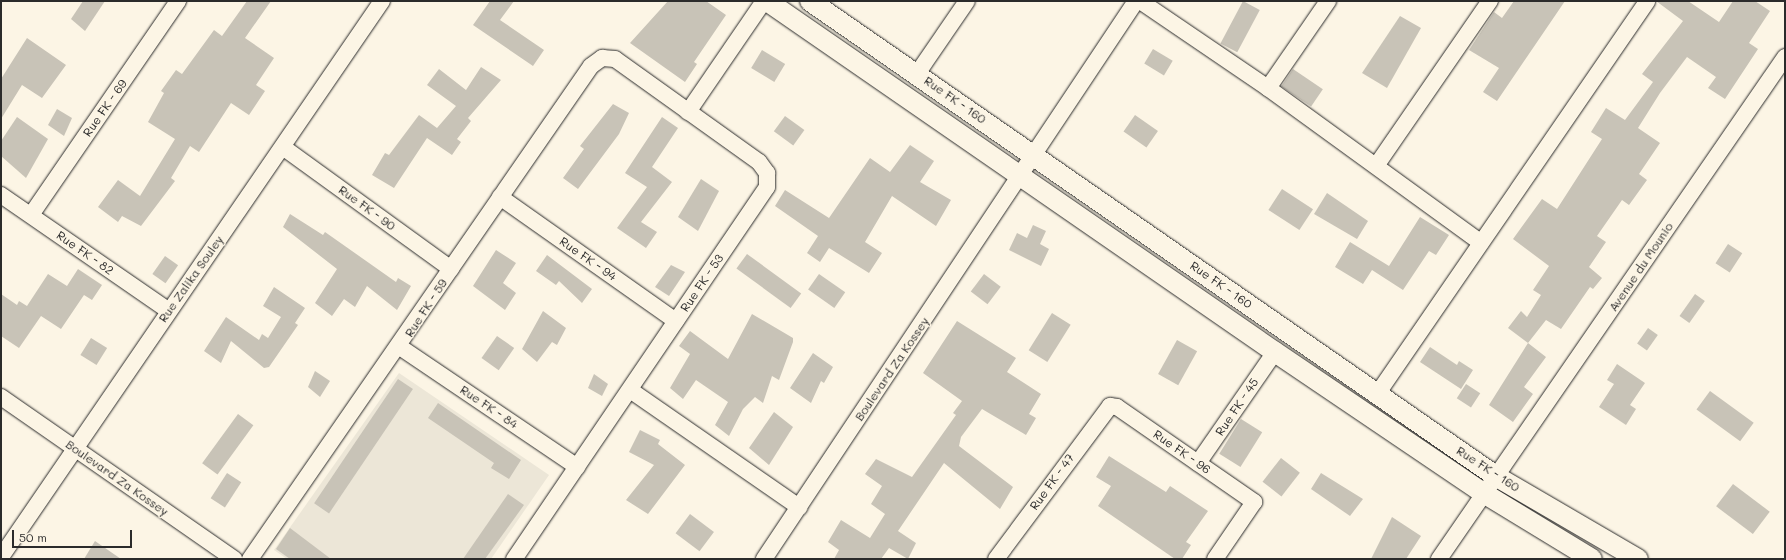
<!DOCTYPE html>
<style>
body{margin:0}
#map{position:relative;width:1786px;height:560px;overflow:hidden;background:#fcf5e5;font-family:Mali,sans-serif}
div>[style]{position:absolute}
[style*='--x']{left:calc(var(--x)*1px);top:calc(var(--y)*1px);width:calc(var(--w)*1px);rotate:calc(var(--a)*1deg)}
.built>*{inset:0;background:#ece6d7}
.building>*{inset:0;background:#c8c3b7;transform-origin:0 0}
.roads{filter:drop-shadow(0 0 1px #2b2b2b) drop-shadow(0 0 1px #2b2b2b)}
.minor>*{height:16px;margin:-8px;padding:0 8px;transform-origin:8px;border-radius:8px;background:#fcf5e5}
.major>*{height:20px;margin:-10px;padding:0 10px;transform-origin:10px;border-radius:10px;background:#fcf5e5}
span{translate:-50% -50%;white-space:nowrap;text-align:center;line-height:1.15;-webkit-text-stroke:3px #fcf5e5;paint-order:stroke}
.street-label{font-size:12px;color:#2b2b2b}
.frame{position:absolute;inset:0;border:2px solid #2b2b2b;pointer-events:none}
.scale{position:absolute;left:12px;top:530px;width:120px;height:18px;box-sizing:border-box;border:2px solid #2b2b2b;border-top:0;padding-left:5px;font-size:12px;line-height:14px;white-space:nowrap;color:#2b2b2b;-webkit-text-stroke:3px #fcf5e5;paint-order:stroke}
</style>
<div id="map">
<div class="built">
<div style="clip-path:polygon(399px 373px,549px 475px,491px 559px,287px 559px,274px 550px)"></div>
</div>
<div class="building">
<div style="clip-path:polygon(83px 1px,105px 1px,85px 31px,71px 19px)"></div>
<div style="clip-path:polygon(247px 1px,271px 1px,245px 38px,274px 58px,256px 85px,265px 91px,249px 115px,231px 103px,199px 152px,190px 146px,171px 178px,175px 181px,141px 226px,122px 216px,118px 222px,98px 207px,118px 180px,140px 196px,175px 139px,148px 122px,164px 93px,161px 91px,176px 70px,182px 74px,214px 30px,222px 36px)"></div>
<div style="clip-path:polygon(490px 1px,514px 1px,500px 20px,544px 50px,533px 66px,473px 25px)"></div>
<div style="clip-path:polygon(668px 1px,706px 1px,726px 15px,694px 62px,697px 64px,685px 82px,630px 43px)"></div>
<div style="left:1243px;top:1px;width:19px;height:48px;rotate:28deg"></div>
<div style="clip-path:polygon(1514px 1px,1565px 1px,1497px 101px,1483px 92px,1499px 68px,1469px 50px,1494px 12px,1502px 18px)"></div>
<div style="clip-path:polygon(1656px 1px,1688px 1px,1719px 22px,1733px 1px,1755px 1px,1770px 11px,1749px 43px,1758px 49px,1725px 99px,1708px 88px,1716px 77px,1687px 57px,1660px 93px,1638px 128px,1660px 143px,1639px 174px,1647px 180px,1629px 205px,1622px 200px,1597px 236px,1606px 242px,1589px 267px,1602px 278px,1593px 289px,1590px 287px,1561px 329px,1546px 320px,1528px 343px,1508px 328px,1521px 311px,1527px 317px,1541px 295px,1533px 290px,1549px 266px,1513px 239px,1542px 199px,1557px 209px,1602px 139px,1591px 132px,1606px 108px,1625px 120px,1653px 82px,1642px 74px,1683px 21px)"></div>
<div style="clip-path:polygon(1400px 16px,1421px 28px,1387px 88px,1362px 73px)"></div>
<div style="clip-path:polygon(27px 38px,66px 65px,42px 98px,22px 85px,1px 119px,1px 79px)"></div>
<div style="left:1153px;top:49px;width:23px;height:17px;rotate:31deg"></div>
<div style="left:762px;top:50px;width:27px;height:21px;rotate:31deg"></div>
<div style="clip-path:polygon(481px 67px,501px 80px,468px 118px,471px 121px,457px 139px,461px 142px,452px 155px,427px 138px,394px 188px,372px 175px,385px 153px,389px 155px,419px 115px,437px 128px,456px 106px,427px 85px,439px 69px,466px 90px)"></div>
<div style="left:1293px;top:69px;width:36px;height:21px;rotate:34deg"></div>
<div style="clip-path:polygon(613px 104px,629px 113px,619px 134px,578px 189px,563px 178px,584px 149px,580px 146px)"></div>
<div style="clip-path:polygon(57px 109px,72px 118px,64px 136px,48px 125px)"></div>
<div style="left:1135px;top:115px;width:28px;height:20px;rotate:35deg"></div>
<div style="left:785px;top:116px;width:24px;height:19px;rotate:36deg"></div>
<div style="clip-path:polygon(17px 117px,48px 139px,26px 178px,1px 156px,1px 141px)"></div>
<div style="clip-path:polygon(662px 117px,678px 128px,652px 167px,672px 182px,641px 222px,657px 232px,646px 248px,617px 228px,647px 187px,625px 173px)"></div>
<div style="clip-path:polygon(910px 145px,934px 161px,920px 182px,951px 200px,936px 226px,892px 196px,865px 242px,882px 253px,869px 273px,829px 248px,820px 262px,807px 253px,818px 236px,775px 206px,785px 190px,829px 218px,870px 158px,890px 172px)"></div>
<div style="clip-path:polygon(701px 179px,719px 191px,698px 231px,678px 217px)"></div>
<div style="left:1282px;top:189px;width:37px;height:25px;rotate:33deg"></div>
<div style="clip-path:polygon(1327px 193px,1368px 221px,1357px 239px,1314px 214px)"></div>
<div style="clip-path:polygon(290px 214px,323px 235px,325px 232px,396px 282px,398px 278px,411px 286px,397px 310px,367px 286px,355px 307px,344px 299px,332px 316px,315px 303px,337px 269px,283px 227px)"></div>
<div style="clip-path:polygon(1420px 217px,1449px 235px,1436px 255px,1429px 251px,1403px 290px,1372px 270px,1363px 284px,1335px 267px,1350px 242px,1389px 266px)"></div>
<div style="clip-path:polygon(1033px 225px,1046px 231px,1040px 244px,1049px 249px,1041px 266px,1009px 250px,1017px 233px,1027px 238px)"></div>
<div style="left:1728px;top:244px;width:17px;height:23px;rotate:33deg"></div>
<div style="clip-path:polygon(496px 250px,516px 263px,503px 283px,516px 293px,505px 310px,473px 286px)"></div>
<div style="left:747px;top:254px;width:67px;height:18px;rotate:36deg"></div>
<div style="clip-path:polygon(547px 255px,592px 289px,582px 303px,559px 281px,556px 285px,536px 271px)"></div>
<div style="left:165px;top:256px;width:16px;height:22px;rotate:35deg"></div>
<div style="clip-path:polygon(671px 265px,685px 272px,669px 296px,655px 287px)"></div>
<div style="clip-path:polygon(78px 269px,102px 285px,92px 300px,84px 295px,61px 329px,41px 316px,19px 348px,1px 336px,1px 294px,17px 305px,19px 301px,27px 306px,48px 274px,67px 286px)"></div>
<div style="left:819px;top:274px;width:32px;height:19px;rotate:35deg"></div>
<div style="left:984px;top:274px;width:21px;height:22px;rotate:37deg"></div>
<div style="clip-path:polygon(274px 287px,305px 308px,295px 323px,298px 325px,269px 367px,264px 368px,231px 341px,221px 363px,204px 351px,226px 317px,259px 340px,262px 334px,268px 338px,281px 317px,263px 306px)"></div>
<div style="left:1695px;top:294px;width:12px;height:27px;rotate:35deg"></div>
<div style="clip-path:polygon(543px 311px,566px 328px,557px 345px,552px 342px,537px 362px,522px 349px)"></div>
<div style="left:1052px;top:313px;width:22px;height:44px;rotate:32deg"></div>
<div style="clip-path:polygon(752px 314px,793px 338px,793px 342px,779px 380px,772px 376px,763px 403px,755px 397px,743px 409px,729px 436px,715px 425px,728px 402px,696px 380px,683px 399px,670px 388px,690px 354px,679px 346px,690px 331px,728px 359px)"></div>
<div style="clip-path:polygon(957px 321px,1016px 358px,1007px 372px,1041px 394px,1029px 414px,1036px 418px,1026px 435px,982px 409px,961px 437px,959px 446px,1013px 487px,1000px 509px,944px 463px,898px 531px,916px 543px,908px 559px,889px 548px,881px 559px,834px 559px,839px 550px,828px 542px,841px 520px,870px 538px,885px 514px,871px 504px,882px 486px,865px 474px,876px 459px,912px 477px,956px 415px,953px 413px,962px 401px,923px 373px)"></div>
<div style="left:1648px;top:328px;width:12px;height:19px;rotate:35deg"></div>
<div style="left:497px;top:336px;width:21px;height:27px;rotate:35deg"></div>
<div style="left:91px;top:338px;width:19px;height:20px;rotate:32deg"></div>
<div style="left:1177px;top:340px;width:23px;height:39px;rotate:29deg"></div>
<div style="clip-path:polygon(1528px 343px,1546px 357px,1524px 387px,1533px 394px,1513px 422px,1489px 405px)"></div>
<div style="clip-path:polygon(1430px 347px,1457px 365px,1459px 361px,1473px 370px,1461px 389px,1420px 362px)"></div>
<div style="clip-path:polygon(813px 353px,833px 367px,824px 383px,821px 381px,811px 403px,790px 388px)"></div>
<div style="clip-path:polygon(1617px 364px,1645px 383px,1630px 405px,1636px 409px,1626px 425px,1599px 407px,1614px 384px,1607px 380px)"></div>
<div style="clip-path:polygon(315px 371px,330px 381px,320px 397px,308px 387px)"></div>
<div style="clip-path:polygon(594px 374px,608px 384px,602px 396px,588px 388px)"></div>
<div style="left:398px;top:379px;width:18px;height:150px;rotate:34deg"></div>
<div style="left:1466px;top:384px;width:17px;height:17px;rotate:33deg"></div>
<div style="left:1710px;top:391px;width:54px;height:23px;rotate:36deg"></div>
<div style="clip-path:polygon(438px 403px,521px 460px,509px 479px,491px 468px,494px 463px,428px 418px)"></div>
<div style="clip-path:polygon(774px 412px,793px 427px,769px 465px,749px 448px)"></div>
<div style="left:238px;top:414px;width:19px;height:61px;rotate:36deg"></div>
<div style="left:1241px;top:419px;width:25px;height:41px;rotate:32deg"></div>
<div style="clip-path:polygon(640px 430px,660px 440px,658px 444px,685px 465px,648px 514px,626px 500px,654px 465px,629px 452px)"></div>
<div style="clip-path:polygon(1109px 456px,1166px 492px,1170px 486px,1208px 511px,1186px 542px,1191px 545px,1182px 559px,1175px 559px,1098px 506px,1111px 486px,1096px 477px)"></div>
<div style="left:1281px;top:458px;width:24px;height:30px;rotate:38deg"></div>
<div style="left:227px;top:473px;width:17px;height:30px;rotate:33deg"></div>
<div style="clip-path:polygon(1321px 473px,1363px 499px,1350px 516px,1311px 489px)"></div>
<div style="left:1733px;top:484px;width:46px;height:28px;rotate:37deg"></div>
<div style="clip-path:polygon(508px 494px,524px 505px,485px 559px,463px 559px)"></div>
<div style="left:690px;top:514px;width:30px;height:24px;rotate:37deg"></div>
<div style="clip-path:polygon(1392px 517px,1421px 536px,1406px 559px,1371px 559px)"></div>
<div style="clip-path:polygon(290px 528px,331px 559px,290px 559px,276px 549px)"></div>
<div style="clip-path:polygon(95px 541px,121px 559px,84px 559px)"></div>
</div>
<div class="roads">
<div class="minor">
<div style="--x:1140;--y:1;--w:155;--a:34.2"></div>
<div style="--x:1268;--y:88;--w:263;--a:36"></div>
<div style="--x:917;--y:74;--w:88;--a:-55.6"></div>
<div style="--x:1268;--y:88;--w:106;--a:-55.4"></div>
<div style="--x:688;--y:112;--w:135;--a:-55.6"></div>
<div style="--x:284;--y:148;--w:206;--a:35.9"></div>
<div style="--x:1376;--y:166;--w:201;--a:-55.4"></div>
<div style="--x:1;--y:195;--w:204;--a:34.6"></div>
<div style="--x:500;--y:197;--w:215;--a:35.2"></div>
<div style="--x:31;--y:215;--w:260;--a:-55.5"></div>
<div style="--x:400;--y:347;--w:214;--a:34.1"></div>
<div style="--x:630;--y:390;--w:206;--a:34.7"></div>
<div style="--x:1378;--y:393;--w:475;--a:-55.5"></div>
<div style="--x:1;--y:397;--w:284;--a:34.8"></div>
<div style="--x:1198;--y:463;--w:135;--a:-55.3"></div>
<div style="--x:1;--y:557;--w:674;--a:-55.58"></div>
<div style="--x:250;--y:559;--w:599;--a:-55.33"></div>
<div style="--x:591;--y:66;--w:14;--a:-36"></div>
<div style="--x:602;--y:58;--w:13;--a:4"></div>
<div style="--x:615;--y:59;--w:177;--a:35.6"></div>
<div style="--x:759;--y:162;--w:14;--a:54"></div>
<div style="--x:767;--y:173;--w:14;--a:90"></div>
<div style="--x:767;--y:187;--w:450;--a:124.2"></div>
<div style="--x:764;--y:559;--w:671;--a:-56.31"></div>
<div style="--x:996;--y:559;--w:191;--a:-53.3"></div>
<div style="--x:1110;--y:406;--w:7;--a:8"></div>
<div style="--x:1117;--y:407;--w:167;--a:34.7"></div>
<div style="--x:1254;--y:502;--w:69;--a:124.4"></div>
<div style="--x:1439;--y:559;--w:610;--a:-55.42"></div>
</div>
<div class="major">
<div style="--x:767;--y:1;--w:617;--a:34.64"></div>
<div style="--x:1275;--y:352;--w:254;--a:34.1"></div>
<div style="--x:1485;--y:494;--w:125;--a:31.3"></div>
<div style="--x:810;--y:1;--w:836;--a:34.72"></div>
<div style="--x:1497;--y:477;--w:163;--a:30.2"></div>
</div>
</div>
<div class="street-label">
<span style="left:955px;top:100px;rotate:35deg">Rue FK - 160</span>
<span style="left:105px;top:108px;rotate:-55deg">Rue FK - 69</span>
<span style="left:367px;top:208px;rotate:36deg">Rue FK - 90</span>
<span style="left:85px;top:253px;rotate:35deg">Rue FK - 82</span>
<span style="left:588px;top:259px;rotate:35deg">Rue FK - 94</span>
<span style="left:1641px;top:267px;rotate:-56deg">Avenue du Mounio</span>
<span style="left:191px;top:279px;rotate:-55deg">Rue Zalika Souley</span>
<span style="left:702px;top:283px;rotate:-56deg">Rue FK - 53</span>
<span style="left:1221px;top:285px;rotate:35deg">Rue FK - 160</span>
<span style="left:426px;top:308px;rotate:-57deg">Rue FK - 59</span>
<span style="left:892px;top:369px;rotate:-56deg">Boulevard Za Kossey</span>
<span style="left:489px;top:407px;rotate:34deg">Rue FK - 84</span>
<span style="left:1237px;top:407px;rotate:-56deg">Rue FK - 45</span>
<span style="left:1182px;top:452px;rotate:35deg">Rue FK - 96</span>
<span style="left:1488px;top:469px;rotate:33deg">Rue FK - 160</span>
<span style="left:117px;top:478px;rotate:35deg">Boulevard Za Kossey</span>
<span style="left:1052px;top:482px;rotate:-54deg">Rue FK - 47</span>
</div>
<div class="frame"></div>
<div class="scale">50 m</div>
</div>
